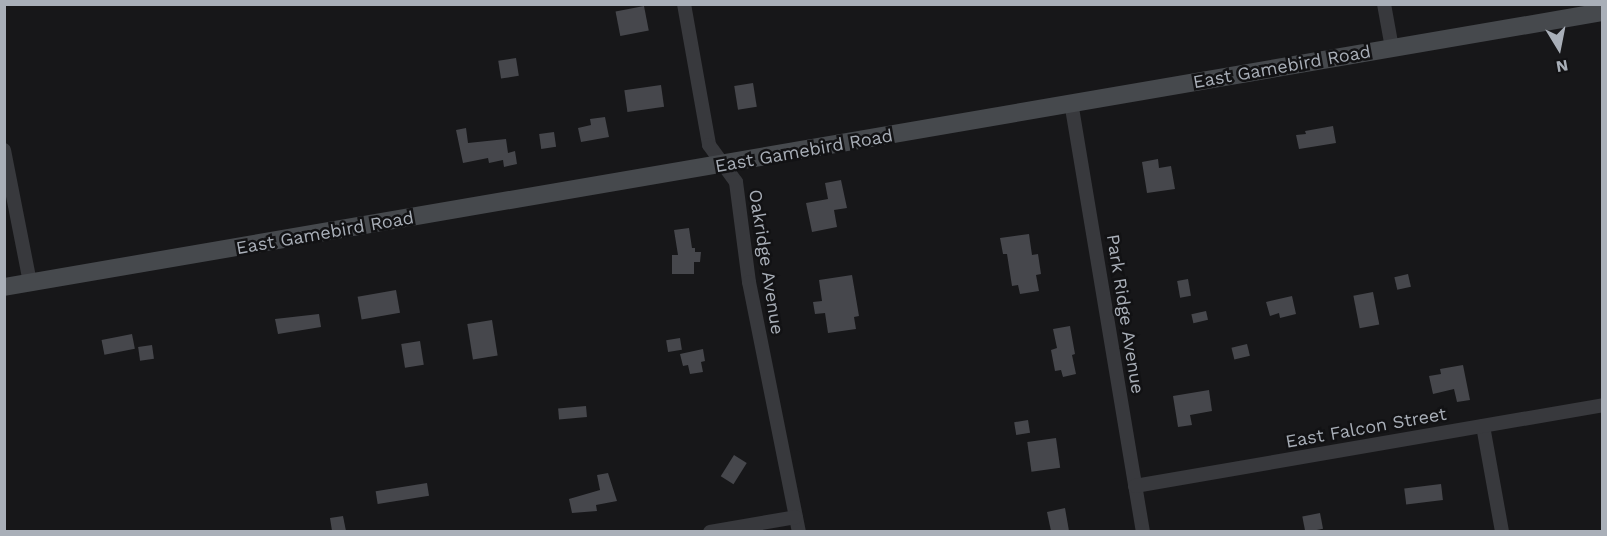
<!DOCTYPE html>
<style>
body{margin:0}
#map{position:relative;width:1607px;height:536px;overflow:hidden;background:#171719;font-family:"Work Sans",sans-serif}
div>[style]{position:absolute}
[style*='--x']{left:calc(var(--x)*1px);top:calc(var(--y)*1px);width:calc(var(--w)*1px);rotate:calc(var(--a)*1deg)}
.building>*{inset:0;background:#46474c;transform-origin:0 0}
.minor>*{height:14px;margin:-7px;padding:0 7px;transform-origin:7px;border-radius:7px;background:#38393d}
.secondary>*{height:18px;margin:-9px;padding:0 9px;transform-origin:9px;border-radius:9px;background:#46494d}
span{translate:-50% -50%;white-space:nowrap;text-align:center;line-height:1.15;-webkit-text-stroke:5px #121214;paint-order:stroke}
.street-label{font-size:18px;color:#a9afb8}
.frame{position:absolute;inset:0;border:6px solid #a9afb8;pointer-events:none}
.north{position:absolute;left:1529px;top:18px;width:60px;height:60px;-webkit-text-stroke:4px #121214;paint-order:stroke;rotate:170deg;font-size:16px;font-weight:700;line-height:24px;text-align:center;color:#a9afb8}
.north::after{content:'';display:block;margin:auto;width:21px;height:27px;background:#a9afb8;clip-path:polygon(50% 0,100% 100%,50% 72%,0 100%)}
</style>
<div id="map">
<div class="building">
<div style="left:644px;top:6px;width:25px;height:29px;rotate:79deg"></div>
<div style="left:516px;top:58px;width:18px;height:18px;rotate:81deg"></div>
<div style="left:753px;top:83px;width:24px;height:19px;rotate:81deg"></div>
<div style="left:661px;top:85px;width:22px;height:37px;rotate:82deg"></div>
<div style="clip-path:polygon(605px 117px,609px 137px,581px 142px,578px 128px,591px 125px,590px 119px)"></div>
<div style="clip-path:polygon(1333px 126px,1336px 143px,1299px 149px,1296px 135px,1306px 134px,1305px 131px)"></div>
<div style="clip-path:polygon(466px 128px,468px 143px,506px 139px,508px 153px,515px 151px,517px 164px,504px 167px,503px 160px,489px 163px,488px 158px,463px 163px,456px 130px)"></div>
<div style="left:554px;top:132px;width:15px;height:15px;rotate:82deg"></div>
<div style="clip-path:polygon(1158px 159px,1159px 168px,1171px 166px,1175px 189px,1147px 193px,1142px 162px)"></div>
<div style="clip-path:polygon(841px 180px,847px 208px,834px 210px,837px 227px,812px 232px,806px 203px,828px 199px,825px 183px)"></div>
<div style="clip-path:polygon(689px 228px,692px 248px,695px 248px,695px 252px,701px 252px,700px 262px,694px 262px,694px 274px,672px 274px,672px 255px,678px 255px,674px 230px)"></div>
<div style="clip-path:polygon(1029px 234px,1032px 255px,1038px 254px,1041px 274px,1036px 275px,1039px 291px,1020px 294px,1018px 285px,1012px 286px,1007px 254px,1003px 254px,1000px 238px)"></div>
<div style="left:1408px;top:274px;width:13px;height:14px;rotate:77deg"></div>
<div style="clip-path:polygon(852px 275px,859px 316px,854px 317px,856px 329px,828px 333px,825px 313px,815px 314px,813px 302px,822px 301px,819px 280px)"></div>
<div style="left:1188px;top:279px;width:17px;height:11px;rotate:80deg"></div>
<div style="left:396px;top:290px;width:23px;height:39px;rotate:80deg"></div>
<div style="left:1373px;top:292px;width:33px;height:20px;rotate:79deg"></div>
<div style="clip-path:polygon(1292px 296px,1296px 314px,1280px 318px,1279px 313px,1270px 316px,1266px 302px)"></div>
<div style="left:1206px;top:311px;width:9px;height:15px;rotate:77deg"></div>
<div style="clip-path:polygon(319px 314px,321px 327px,278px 334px,275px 319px)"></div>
<div style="left:492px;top:320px;width:36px;height:25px;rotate:81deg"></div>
<div style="clip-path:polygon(1070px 326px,1075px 354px,1072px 355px,1076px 374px,1063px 377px,1061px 370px,1055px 371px,1051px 350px,1057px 348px,1053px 329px)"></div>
<div style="left:132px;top:334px;width:15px;height:31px;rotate:79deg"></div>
<div style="left:680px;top:338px;width:12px;height:14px;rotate:81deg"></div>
<div style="left:420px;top:341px;width:24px;height:19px;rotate:81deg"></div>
<div style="left:1247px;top:344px;width:12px;height:16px;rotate:76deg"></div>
<div style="left:152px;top:345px;width:14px;height:14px;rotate:82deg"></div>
<div style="clip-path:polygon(703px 349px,705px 361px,701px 362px,703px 372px,690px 374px,688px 365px,683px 366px,680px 354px)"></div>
<div style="clip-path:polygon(1463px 365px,1470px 400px,1457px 402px,1454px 389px,1433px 394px,1429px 376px,1441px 374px,1440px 369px)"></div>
<div style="clip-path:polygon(1209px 390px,1212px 411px,1190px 415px,1192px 425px,1178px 427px,1173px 396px)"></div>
<div style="left:586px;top:406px;width:11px;height:28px;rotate:85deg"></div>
<div style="left:1028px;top:420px;width:13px;height:14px;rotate:81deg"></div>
<div style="left:1056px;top:438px;width:30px;height:29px;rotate:82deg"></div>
<div style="left:734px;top:455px;width:15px;height:25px;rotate:32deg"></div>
<div style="clip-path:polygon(608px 473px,617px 501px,596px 505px,597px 511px,572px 513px,569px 499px,600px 490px,597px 475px)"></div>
<div style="left:427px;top:483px;width:13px;height:52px;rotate:81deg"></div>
<div style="left:1441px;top:484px;width:16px;height:37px;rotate:83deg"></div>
<div style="clip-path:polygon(1065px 508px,1069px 531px,1051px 531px,1047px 512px)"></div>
<div style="left:1320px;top:513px;width:16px;height:18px;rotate:79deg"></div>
<div style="clip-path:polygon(343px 516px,346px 531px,332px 531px,330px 518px)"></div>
</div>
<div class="minor">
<div style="--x:684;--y:4;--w:143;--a:79.9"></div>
<div style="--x:709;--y:145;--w:46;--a:53.9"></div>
<div style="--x:736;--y:182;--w:101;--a:82.6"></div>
<div style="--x:749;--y:282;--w:255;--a:78.7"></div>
<div style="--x:1384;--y:4;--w:45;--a:79.7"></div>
<div style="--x:1071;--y:102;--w:436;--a:80.5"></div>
<div style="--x:4;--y:150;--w:136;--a:78.9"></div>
<div style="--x:1483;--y:426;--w:108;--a:79.8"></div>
<div style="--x:1135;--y:486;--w:474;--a:-9.8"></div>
<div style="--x:710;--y:532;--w:87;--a:-9.9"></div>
</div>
<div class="secondary">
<div style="--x:4;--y:287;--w:1621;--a:-9.76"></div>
</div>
<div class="street-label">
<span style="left:1282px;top:67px;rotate:-10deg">East Gamebird Road</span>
<span style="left:804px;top:151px;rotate:-10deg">East Gamebird Road</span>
<span style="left:325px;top:233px;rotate:-10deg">East Gamebird Road</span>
<span style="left:766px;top:262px;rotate:81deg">Oakridge Avenue</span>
<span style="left:1125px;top:314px;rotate:81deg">Park Ridge Avenue</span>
<span style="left:1366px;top:428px;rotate:-10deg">East Falcon Street</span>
</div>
<div class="frame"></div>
<div class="north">N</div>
</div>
